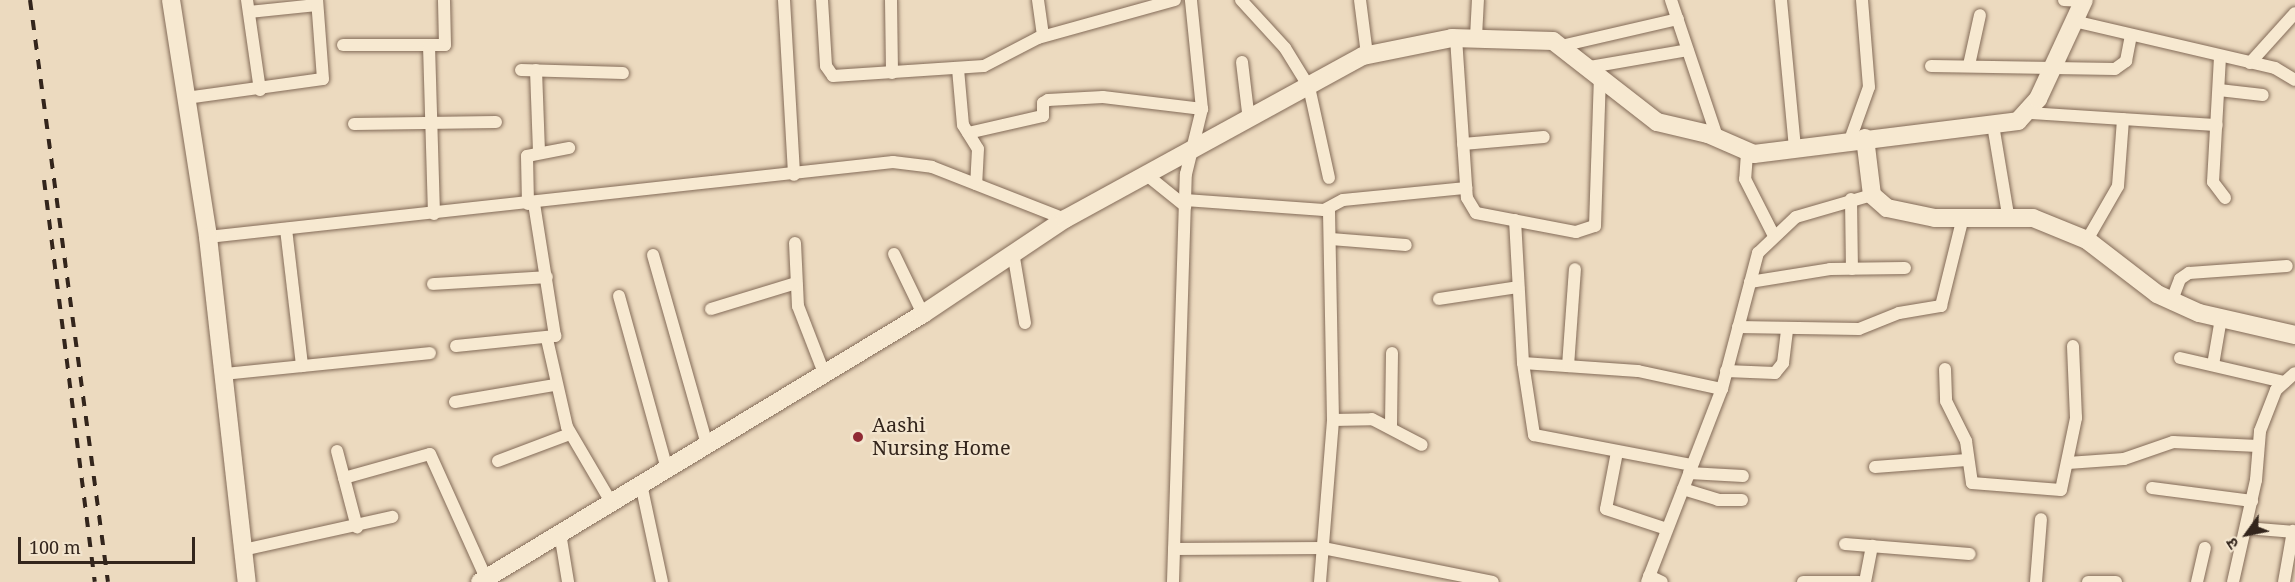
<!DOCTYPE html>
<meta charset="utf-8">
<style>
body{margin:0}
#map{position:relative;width:2295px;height:582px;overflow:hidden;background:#ecdabf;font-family:"Noto Serif","Noto Sans Devanagari",serif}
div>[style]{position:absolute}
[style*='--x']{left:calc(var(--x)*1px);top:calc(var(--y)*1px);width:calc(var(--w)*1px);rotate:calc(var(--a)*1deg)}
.roads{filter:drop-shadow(0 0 2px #836b58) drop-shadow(0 0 2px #836b58)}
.street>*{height:12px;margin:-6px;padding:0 6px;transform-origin:6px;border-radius:6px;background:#f7e9d1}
.secondary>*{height:18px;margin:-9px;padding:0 9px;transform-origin:9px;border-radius:9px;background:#f7e9d1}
.rail>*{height:4px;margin-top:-2px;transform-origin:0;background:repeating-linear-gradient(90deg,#33251c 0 10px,transparent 0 20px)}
.dots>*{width:16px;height:16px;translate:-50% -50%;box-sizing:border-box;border:3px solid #f3e5ce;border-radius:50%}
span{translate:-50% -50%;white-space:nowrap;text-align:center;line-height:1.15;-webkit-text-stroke:4.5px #f3e5ce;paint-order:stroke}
.poi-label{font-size:20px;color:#33251c}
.left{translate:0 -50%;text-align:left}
.north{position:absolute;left:2217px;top:504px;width:60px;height:60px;-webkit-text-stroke:4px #f3e5ce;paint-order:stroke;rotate:237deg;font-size:16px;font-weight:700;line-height:24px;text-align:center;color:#33251c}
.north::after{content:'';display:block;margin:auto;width:21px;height:27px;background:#33251c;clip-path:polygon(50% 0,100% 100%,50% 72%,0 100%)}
.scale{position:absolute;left:18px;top:537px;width:177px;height:27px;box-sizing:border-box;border:3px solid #33251c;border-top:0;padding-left:8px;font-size:18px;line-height:21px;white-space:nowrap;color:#33251c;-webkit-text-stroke:4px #f3e5ce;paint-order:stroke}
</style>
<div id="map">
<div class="roads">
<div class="street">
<div style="--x:247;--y:0;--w:91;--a:81.8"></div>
<div style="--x:784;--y:0;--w:175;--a:86.7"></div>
<div style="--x:822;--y:0;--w:66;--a:86.5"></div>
<div style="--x:826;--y:66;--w:12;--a:55"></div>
<div style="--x:833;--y:76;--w:151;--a:-3.8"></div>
<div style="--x:984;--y:66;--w:61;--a:-27.4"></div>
<div style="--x:1038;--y:38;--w:142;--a:-15.5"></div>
<div style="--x:891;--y:0;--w:73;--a:89.2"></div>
<div style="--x:1038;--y:0;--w:36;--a:82"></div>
<div style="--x:1241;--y:0;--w:65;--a:47.5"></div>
<div style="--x:1285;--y:48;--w:46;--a:58.4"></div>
<div style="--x:1309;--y:87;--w:93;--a:77.6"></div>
<div style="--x:1360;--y:0;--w:55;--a:82.7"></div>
<div style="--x:1671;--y:0;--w:145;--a:71.4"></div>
<div style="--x:1781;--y:0;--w:149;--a:84.6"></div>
<div style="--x:2064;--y:0;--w:19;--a:3"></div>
<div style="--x:249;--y:12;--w:68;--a:-5.9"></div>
<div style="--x:2078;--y:22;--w:202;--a:13.1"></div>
<div style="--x:2275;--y:68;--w:23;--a:31"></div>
<div style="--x:1476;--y:37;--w:37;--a:-87"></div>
<div style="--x:1456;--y:38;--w:160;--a:86.1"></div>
<div style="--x:1467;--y:198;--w:17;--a:59"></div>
<div style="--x:1476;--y:213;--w:102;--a:10.8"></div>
<div style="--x:1576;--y:232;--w:20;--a:-18"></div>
<div style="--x:1595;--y:226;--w:150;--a:-88.1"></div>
<div style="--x:343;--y:45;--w:86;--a:0"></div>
<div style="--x:1561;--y:46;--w:120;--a:-13"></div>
<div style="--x:2220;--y:57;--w:125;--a:93.2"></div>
<div style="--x:2213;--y:182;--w:20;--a:53"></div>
<div style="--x:1242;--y:62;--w:59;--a:83.2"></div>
<div style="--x:2250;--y:63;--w:67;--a:-48"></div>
<div style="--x:1969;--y:65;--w:51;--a:-77.6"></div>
<div style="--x:1931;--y:66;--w:184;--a:0.9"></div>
<div style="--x:2115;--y:69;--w:14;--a:-36"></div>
<div style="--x:2126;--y:61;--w:26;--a:-79"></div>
<div style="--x:1590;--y:67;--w:99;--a:-9.8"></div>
<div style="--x:958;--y:69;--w:56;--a:84.9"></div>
<div style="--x:963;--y:125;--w:28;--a:58"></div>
<div style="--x:978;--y:149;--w:35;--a:93"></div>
<div style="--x:521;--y:70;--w:102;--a:1.7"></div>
<div style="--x:536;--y:70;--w:82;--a:87.9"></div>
<div style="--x:2219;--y:90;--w:44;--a:6.5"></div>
<div style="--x:186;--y:98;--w:138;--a:-7.9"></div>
<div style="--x:323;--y:79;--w:79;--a:-94.3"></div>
<div style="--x:2030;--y:113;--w:187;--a:3.7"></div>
<div style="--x:354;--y:124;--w:142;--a:-0.8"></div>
<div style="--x:1993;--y:125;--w:91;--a:80.5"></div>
<div style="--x:968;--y:133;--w:77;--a:-12.8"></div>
<div style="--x:1043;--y:116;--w:13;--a:-90"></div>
<div style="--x:1043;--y:103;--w:6;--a:-31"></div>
<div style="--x:1048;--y:100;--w:55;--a:-3.1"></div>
<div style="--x:1103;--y:97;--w:100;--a:6.9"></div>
<div style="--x:1850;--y:140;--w:56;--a:-70.3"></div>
<div style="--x:1869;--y:87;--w:87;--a:-94.6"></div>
<div style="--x:1463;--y:144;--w:81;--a:-4.9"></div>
<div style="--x:1747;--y:153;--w:26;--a:94"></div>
<div style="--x:1745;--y:179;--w:62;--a:63"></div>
<div style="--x:1148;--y:176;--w:48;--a:39"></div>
<div style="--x:1851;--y:199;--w:70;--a:89.2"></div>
<div style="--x:1185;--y:200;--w:139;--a:4.1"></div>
<div style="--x:1324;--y:210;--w:21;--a:-28"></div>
<div style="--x:1343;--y:200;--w:124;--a:-5.6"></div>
<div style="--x:528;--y:204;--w:48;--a:-91.2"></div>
<div style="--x:527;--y:156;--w:43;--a:-10.8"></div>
<div style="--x:434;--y:214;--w:169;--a:-91.7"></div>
<div style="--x:429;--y:45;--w:16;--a:0"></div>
<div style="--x:445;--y:45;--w:45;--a:-91.3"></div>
<div style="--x:1515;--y:220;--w:143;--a:86.8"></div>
<div style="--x:1523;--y:363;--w:73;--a:81.3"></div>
<div style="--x:1534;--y:435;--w:161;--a:10.8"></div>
<div style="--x:286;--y:229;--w:138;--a:83.3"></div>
<div style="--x:208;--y:237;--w:689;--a:-6.25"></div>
<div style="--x:893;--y:162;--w:39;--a:7"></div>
<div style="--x:932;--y:167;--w:143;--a:21.4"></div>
<div style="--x:1331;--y:239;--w:75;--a:4.6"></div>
<div style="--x:2087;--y:240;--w:62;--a:-60.1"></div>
<div style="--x:2118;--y:186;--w:67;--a:-85.7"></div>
<div style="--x:795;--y:243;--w:63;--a:87.3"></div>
<div style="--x:798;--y:306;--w:72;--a:68.8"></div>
<div style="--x:1013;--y:252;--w:72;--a:80.4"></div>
<div style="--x:894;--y:254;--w:67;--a:64.2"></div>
<div style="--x:653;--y:255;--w:198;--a:74.1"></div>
<div style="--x:1750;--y:282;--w:81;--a:-9.2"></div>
<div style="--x:1830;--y:269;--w:75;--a:-0.8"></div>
<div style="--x:433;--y:284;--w:114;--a:-3.5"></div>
<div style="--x:619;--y:296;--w:180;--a:74.5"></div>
<div style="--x:1439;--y:299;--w:80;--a:-8.6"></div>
<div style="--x:2172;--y:300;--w:22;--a:-69"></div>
<div style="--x:2180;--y:279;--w:11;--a:-34"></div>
<div style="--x:2189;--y:273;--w:98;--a:-4.1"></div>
<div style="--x:711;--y:309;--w:89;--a:-17"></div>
<div style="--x:1738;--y:327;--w:121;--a:0.9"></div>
<div style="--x:1859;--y:329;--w:43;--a:-21.8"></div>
<div style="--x:1899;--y:313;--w:43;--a:-9.5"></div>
<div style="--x:1941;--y:306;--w:92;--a:-76.1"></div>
<div style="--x:547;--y:339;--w:90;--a:77.2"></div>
<div style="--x:567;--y:427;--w:87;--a:59.6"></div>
<div style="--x:456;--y:346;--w:100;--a:-5.8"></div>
<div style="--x:555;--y:336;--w:134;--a:-99"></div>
<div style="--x:2180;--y:358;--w:107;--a:13"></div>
<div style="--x:1523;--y:363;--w:115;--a:4"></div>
<div style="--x:1638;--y:371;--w:86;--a:12.1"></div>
<div style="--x:2213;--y:365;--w:48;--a:-80.3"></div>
<div style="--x:1568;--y:366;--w:97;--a:-85.9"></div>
<div style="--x:1945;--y:369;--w:32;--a:88"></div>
<div style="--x:1946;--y:401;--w:45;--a:63.4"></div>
<div style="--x:1966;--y:441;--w:42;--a:81.9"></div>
<div style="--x:1972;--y:483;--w:89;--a:4.5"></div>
<div style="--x:2061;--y:490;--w:74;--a:-78.2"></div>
<div style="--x:2076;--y:418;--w:72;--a:-92.4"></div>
<div style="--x:1726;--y:371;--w:49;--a:2.3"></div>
<div style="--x:1775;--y:373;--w:13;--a:-51"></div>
<div style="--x:1783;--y:363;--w:32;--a:-83"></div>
<div style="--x:224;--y:374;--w:207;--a:-5.8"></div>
<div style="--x:455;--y:402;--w:100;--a:-9.7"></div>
<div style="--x:1333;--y:420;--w:39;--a:-1"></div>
<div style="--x:1372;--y:419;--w:56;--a:27.5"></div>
<div style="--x:1391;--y:425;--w:72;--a:-89.2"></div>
<div style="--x:337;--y:451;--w:79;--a:75.3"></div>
<div style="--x:1617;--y:452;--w:58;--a:100.9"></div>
<div style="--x:1606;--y:509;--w:64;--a:18.2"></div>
<div style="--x:498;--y:461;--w:77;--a:-20.6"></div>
<div style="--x:2068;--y:463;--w:56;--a:-4.1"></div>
<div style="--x:2124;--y:459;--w:52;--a:-19.1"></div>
<div style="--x:2173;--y:442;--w:85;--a:2.7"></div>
<div style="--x:1875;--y:467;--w:92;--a:-4.4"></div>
<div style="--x:1689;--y:473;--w:54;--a:3.2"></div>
<div style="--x:344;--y:478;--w:89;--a:-15.6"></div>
<div style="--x:430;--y:454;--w:136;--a:65.7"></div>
<div style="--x:641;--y:484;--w:100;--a:77.9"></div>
<div style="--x:2152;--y:488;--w:101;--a:7.4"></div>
<div style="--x:1683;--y:489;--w:37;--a:17"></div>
<div style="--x:1718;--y:500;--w:24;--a:0"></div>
<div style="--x:2246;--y:528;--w:49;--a:4.7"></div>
<div style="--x:560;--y:533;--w:50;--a:80.7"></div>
<div style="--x:1845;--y:544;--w:125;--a:4.6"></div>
<div style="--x:1174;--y:549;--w:149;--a:-0.4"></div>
<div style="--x:1323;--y:548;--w:173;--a:11.3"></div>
<div style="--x:243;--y:550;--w:153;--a:-12.5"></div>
<div style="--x:1649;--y:576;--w:14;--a:25"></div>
<div style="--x:1173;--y:582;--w:408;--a:-88.2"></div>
<div style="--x:1186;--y:174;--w:67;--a:-76.2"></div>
<div style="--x:1202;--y:109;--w:110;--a:-95.8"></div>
<div style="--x:1320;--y:582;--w:163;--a:-85.4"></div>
<div style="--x:1333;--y:420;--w:212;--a:-91.1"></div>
<div style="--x:1647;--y:582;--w:207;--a:-68.8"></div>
<div style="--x:1722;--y:389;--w:141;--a:-75.2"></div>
<div style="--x:1758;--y:253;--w:52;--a:-43.5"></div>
<div style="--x:1796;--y:217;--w:79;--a:-16.1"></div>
<div style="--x:1803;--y:582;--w:56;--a:0"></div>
<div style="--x:1865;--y:582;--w:37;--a:-79"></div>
<div style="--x:2036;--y:582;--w:63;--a:-85.5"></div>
<div style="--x:2088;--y:582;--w:28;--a:0"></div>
<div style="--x:2197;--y:582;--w:35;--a:-77"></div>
<div style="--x:2233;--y:582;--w:105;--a:-77.3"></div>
<div style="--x:2256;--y:480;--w:49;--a:-85.3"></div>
<div style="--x:2260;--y:431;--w:44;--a:-68.7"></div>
<div style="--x:2276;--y:390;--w:25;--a:-42"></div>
<div style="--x:2284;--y:582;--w:52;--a:-80"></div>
</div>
<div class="secondary">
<div style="--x:171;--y:0;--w:240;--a:81.1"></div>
<div style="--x:208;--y:237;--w:347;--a:83.6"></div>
<div style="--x:1865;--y:138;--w:57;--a:83"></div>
<div style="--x:1872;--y:195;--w:20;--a:41"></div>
<div style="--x:1887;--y:208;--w:49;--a:11.8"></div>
<div style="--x:1935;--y:218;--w:98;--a:0"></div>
<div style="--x:2033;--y:218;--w:58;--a:22.2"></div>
<div style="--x:2087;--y:240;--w:88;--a:37.6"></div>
<div style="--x:2157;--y:294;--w:46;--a:24.3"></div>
<div style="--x:2199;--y:313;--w:98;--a:12.9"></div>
<div style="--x:480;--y:582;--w:518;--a:-31.17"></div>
<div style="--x:923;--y:314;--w:171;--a:-33.8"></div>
<div style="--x:1065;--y:219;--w:340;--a:-28.7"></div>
<div style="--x:1363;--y:56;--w:91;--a:-11.4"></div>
<div style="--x:1452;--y:38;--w:101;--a:1.7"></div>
<div style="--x:1553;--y:41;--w:132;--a:37.9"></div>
<div style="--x:1657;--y:122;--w:52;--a:13.2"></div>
<div style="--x:1708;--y:134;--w:50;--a:23.5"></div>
<div style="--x:1754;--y:154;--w:266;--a:-7.1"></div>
<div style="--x:2018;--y:121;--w:30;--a:-48"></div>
<div style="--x:2038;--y:99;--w:109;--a:-65.1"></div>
</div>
</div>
<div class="rail">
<div style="--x:30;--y:0;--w:587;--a:82.37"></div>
<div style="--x:44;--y:180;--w:405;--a:82.8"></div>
</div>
<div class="dots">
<div style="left:858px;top:437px;background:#902a34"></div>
</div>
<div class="poi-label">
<span class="left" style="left:872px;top:436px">Aashi<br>Nursing Home</span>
</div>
<div class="north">उ</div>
<div class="scale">100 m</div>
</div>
